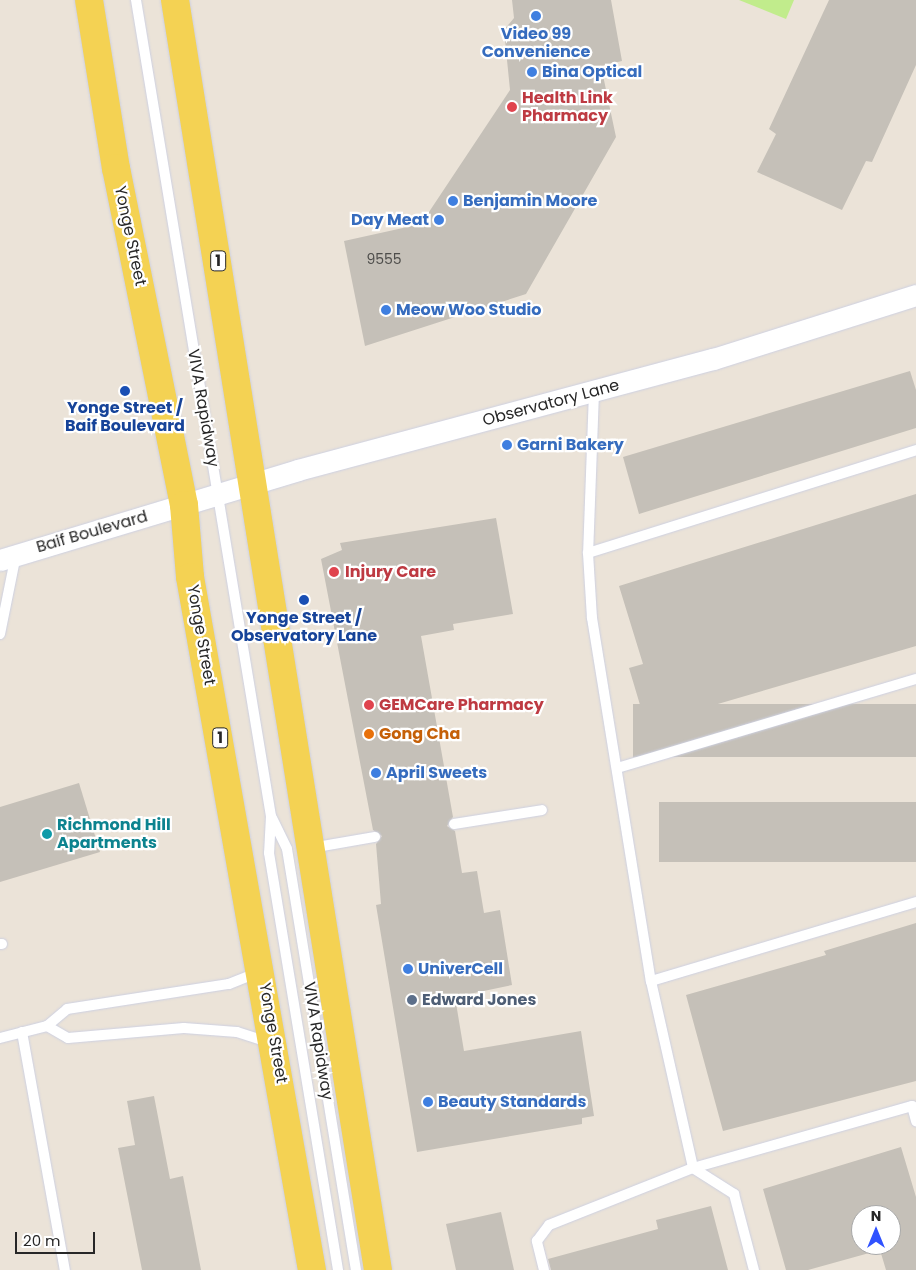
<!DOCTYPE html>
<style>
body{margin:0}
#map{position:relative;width:916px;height:1270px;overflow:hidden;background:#ebe3d8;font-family:Poppins,sans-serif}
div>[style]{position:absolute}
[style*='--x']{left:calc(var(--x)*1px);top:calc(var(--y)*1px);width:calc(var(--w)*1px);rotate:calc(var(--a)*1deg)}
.pitch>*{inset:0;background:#c1ec8c}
.building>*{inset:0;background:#c5c0b8;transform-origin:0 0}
.roads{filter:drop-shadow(0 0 1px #cdd0e1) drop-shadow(0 0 1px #cdd0e1)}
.lane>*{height:10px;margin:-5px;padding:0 5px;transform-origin:5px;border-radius:5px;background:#fff}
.street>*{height:21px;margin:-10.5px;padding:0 10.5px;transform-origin:10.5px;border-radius:10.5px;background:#fff}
.primary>*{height:28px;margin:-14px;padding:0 14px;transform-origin:14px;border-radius:14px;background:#f4d253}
.dots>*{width:14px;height:14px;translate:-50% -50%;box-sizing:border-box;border:2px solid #fff;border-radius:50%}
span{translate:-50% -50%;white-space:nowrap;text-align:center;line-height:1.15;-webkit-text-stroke:4.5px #fff;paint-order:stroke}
.number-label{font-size:14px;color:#4e4d4b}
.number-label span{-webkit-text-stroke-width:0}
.shield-label span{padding:1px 4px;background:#fff;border:1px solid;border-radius:4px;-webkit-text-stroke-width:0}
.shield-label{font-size:15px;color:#272727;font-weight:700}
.shop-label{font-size:16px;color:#366cbe;font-weight:700}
.left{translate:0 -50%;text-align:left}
.right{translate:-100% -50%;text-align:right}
.health-label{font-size:16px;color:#be3a42;font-weight:700}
.street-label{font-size:16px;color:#272727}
.transit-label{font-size:16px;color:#164399;font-weight:700}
.food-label{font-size:16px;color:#c56008;font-weight:700}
.culture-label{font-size:16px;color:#0d838f;font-weight:700}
.service-label{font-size:16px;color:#4e5e75;font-weight:700}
.north{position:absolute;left:851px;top:1205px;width:50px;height:50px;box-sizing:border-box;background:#fff;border:1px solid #a9a9a9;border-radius:50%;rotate:0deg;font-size:14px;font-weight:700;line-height:20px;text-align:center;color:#272727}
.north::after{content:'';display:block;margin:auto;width:18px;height:22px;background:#3052ff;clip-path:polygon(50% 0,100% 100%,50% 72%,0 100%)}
.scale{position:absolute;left:15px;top:1232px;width:80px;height:22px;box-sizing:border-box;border:2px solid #272727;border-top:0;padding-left:6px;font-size:15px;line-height:18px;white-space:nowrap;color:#272727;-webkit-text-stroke:4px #fff;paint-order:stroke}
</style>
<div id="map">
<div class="pitch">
<div style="clip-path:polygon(739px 0,794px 0,786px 19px)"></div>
</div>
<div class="building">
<div style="clip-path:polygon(512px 0,611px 0,622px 61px,601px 66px,616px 137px,526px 294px,365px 346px,344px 241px,421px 224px,510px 90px,504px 30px,514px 18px)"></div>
<div style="clip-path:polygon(829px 0,916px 0,916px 65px,872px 162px,866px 161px,842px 210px,757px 172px,776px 134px,769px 129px)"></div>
<div style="clip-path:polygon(910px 371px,916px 390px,916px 428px,639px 514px,623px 457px)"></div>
<div style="clip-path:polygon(916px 494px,916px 646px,646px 725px,629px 668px,643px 664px,619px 586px)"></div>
<div style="clip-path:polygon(496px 518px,513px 614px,453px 624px,454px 630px,421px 636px,453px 817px,447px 826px,455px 831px,462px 873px,477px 871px,484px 913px,500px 910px,512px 985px,455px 997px,464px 1051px,581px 1031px,594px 1116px,582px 1118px,582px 1124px,417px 1152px,376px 905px,381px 904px,376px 844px,382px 836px,373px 830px,321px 559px,342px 550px,340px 543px)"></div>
<div style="left:916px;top:704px;width:53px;height:283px;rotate:90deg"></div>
<div style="clip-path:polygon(79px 783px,100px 852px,0 882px,0 807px)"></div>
<div style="left:916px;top:802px;width:60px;height:257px;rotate:90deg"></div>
<div style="clip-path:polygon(916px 923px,916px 1081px,723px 1131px,686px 995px,826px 955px,824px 951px)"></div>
<div style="clip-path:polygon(154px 1096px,170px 1179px,183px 1176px,201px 1270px,142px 1270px,118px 1148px,135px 1145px,127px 1101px)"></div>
<div style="clip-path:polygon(evenodd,901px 1147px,916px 1197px,916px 1270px,886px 1270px,880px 1250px,808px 1270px,786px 1270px,763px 1189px,901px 1147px,861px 1215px,891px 1215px,891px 1245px,861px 1245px,861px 1215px)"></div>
<div style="clip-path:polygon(711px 1206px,728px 1270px,551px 1270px,548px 1259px,658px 1229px,656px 1220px)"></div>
<div style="clip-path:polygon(501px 1212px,514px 1270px,456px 1270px,446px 1224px)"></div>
</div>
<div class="roads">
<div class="lane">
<div style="--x:136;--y:0;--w:827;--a:80.61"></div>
<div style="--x:271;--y:816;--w:37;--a:93"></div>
<div style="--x:269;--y:853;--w:423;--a:80.6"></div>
<div style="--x:594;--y:392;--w:161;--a:92.1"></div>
<div style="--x:588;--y:553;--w:65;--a:86.5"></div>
<div style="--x:592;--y:618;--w:368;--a:80.8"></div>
<div style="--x:651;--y:981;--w:192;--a:77.3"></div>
<div style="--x:693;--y:1168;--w:49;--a:32.4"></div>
<div style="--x:734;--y:1194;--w:79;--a:75.3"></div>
<div style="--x:588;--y:553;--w:344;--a:-17.4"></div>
<div style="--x:0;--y:634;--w:81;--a:-78.6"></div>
<div style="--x:617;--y:768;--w:312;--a:-16.6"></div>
<div style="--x:272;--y:818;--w:34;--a:64"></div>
<div style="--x:287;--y:849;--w:427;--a:80.7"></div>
<div style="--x:454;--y:824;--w:89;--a:-9"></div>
<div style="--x:311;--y:848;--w:65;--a:-9.8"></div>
<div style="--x:0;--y:944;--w:2;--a:0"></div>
<div style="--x:651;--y:981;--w:277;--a:-16.6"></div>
<div style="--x:47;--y:1026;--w:24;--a:30"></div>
<div style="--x:68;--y:1038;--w:116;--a:-4.9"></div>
<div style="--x:184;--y:1028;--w:53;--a:4.3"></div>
<div style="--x:237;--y:1032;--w:35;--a:18"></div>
<div style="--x:22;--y:1032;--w:242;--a:79.8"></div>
<div style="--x:0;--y:1038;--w:49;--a:-14.3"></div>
<div style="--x:47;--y:1026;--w:26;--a:-40"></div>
<div style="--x:67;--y:1009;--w:164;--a:-8.8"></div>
<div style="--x:229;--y:984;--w:32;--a:-22"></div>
<div style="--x:544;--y:1270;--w:30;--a:-104"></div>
<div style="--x:537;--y:1241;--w:20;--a:-53"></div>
<div style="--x:549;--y:1225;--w:155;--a:-21.6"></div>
<div style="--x:693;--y:1168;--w:228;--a:-15.8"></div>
<div style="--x:912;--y:1106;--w:16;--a:75"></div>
</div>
<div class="street">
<div style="--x:0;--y:560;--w:311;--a:-16.8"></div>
<div style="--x:298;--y:470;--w:430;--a:-15"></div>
<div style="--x:713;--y:359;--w:213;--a:-17.5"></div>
</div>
<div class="primary">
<div style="--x:89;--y:0;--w:170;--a:80.9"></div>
<div style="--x:116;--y:168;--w:344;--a:78.6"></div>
<div style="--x:184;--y:505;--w:72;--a:85.2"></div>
<div style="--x:190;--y:577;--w:704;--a:80.02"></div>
<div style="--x:175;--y:0;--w:1286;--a:80.92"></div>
</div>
</div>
<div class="dots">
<div style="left:536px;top:16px;background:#3f7fe0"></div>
<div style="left:532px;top:72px;background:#3f7fe0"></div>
<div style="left:512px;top:107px;background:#e0444e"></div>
<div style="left:453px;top:201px;background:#3f7fe0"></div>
<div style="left:439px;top:220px;background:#3f7fe0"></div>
<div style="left:386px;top:310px;background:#3f7fe0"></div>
<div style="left:125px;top:391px;background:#1a4fb4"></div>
<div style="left:507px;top:445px;background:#3f7fe0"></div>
<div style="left:334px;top:572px;background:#e0444e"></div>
<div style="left:304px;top:600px;background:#1a4fb4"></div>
<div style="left:369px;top:705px;background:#e0444e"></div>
<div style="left:369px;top:734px;background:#e8710a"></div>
<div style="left:376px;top:773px;background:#3f7fe0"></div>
<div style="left:47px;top:834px;background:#0f9aa8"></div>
<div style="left:408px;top:969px;background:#3f7fe0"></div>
<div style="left:412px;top:1000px;background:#5c6f8a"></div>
<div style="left:428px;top:1102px;background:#3f7fe0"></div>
</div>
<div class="number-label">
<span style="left:384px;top:259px">9555</span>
</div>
<div class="shield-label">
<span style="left:218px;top:261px">1</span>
<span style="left:220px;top:738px">1</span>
</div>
<div class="shop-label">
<span style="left:536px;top:43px">Video 99<br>Convenience</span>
<span class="left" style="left:542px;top:72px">Bina Optical</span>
<span class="left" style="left:463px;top:201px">Benjamin Moore</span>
<span class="right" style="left:429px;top:220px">Day Meat</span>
<span class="left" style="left:396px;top:310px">Meow Woo Studio</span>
<span class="left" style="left:517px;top:445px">Garni Bakery</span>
<span class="left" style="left:386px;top:773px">April Sweets</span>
<span class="left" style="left:418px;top:969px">UniverCell</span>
<span class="left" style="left:438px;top:1102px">Beauty Standards</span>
</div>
<div class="health-label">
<span class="left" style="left:522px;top:107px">Health Link<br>Pharmacy</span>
<span class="left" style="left:345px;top:572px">Injury Care</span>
<span class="left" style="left:379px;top:705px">GEMCare Pharmacy</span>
</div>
<div class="street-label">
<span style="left:130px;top:236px;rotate:78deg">Yonge Street</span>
<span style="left:551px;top:403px;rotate:-15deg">Observatory Lane</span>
<span style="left:203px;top:408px;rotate:80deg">VIVA Rapidway</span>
<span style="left:92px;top:532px;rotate:-16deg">Baif Boulevard</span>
<span style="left:201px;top:635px;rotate:80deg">Yonge Street</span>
<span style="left:273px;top:1033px;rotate:80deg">Yonge Street</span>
<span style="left:318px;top:1041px;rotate:81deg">VIVA Rapidway</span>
</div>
<div class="transit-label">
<span style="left:125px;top:417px">Yonge Street /<br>Baif Boulevard</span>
<span style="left:304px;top:627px">Yonge Street /<br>Observatory Lane</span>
</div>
<div class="food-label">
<span class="left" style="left:379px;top:734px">Gong Cha</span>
</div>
<div class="culture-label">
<span class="left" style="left:57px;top:834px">Richmond Hill<br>Apartments</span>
</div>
<div class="service-label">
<span class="left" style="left:422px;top:1000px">Edward Jones</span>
</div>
<div class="north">N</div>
<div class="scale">20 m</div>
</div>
